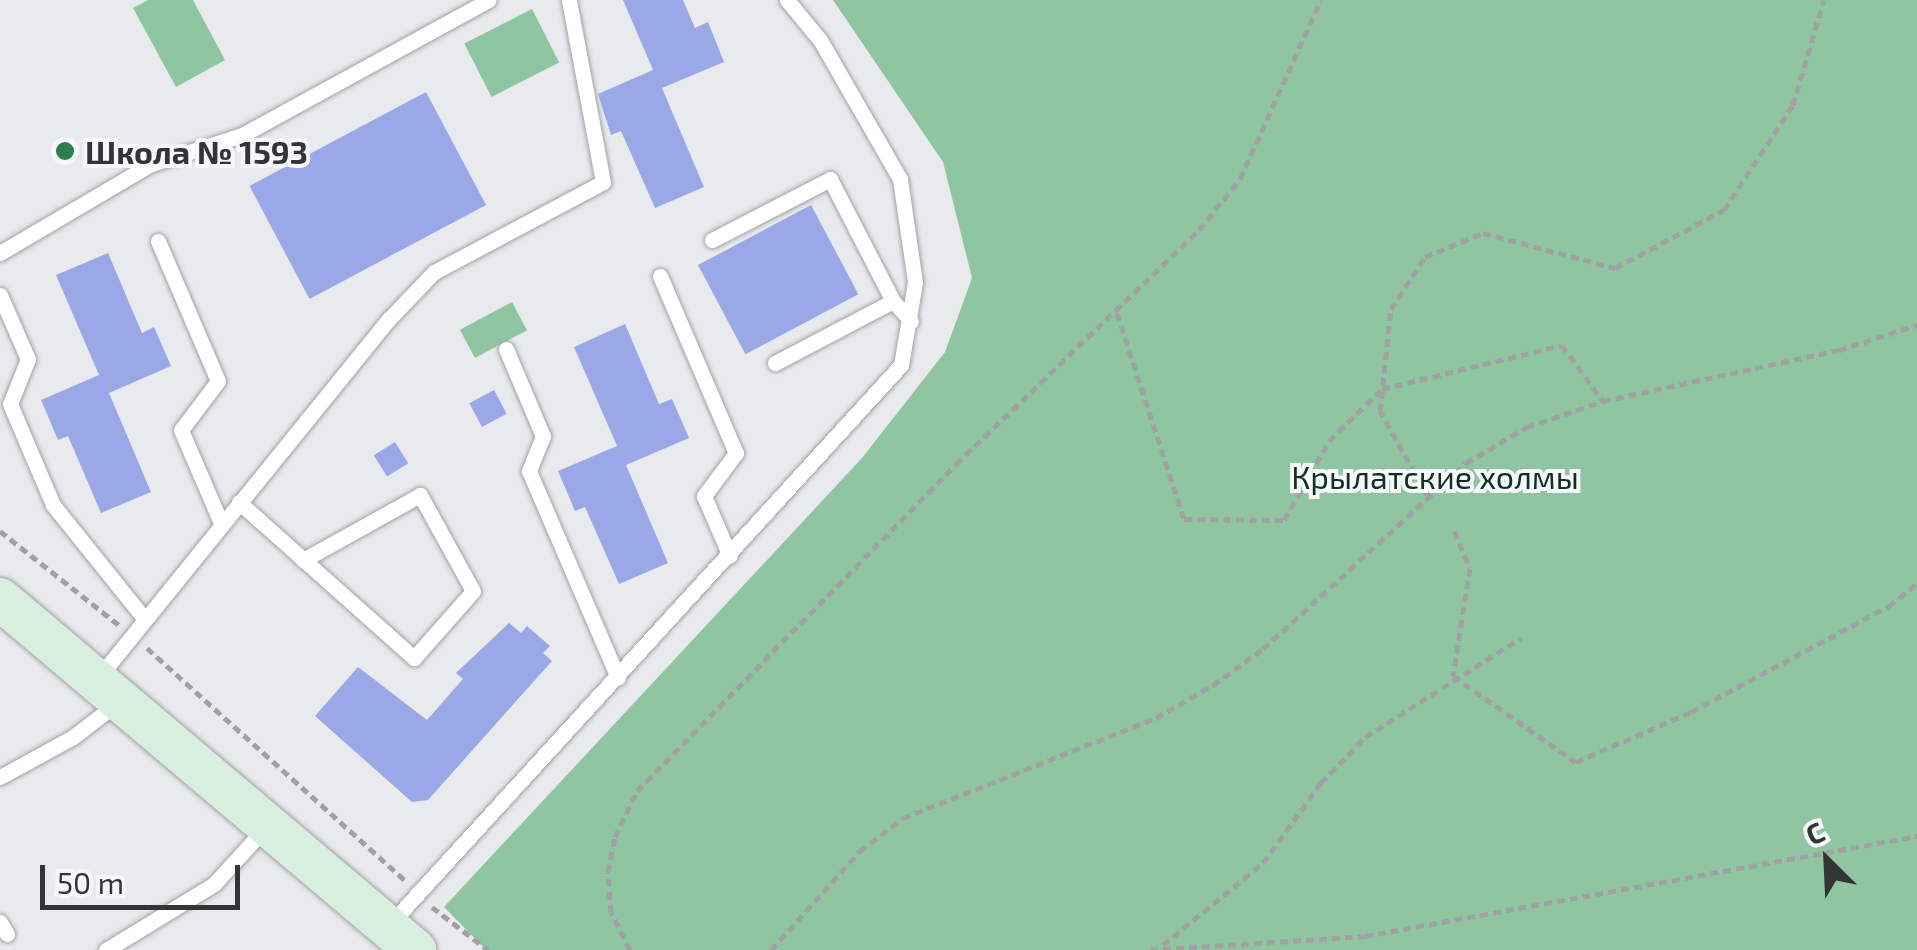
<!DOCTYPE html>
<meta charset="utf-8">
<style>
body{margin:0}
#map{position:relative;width:1917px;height:950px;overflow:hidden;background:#e9eaed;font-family:"Exo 2",sans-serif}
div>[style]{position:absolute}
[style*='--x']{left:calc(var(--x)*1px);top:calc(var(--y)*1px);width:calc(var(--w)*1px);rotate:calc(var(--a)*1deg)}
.green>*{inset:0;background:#8fc6a1;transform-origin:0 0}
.building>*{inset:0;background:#9ba8e8;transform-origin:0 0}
.path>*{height:5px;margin-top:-2.5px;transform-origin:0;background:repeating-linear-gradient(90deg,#a0a1a3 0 8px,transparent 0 13px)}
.roads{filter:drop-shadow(0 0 2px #a1a2a5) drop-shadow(0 0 2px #a1a2a5)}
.lane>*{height:15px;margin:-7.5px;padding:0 7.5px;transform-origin:7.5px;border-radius:7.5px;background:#fff}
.secondary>*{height:42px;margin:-21px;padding:0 21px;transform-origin:21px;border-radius:21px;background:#d8efe0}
.dots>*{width:28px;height:28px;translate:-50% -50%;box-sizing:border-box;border:5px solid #f6f7fa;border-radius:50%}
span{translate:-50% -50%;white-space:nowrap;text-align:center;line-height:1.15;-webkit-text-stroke:8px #f6f7fa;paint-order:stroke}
.poi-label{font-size:32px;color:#333435;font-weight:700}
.left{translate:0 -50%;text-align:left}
.park-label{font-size:32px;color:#12301e}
.north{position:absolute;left:1777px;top:810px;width:100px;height:100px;-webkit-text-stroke:8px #f6f7fa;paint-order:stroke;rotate:336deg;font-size:28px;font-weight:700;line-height:40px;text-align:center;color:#333435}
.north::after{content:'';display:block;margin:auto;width:35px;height:45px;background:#333435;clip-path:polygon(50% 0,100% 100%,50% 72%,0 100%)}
.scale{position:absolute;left:40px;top:865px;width:200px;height:45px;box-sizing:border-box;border:5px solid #333435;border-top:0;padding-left:12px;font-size:30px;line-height:35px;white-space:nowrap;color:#333435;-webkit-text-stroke:8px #f6f7fa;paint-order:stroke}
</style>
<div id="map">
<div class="green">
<div style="clip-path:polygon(148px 0,193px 0,225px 60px,176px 87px,133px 8px)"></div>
<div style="clip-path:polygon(833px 0,1917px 0,1917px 950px,486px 950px,444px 907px,862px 458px,945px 352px,972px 278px,943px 162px)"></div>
<div style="left:532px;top:9px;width:60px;height:76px;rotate:63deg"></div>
<div style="left:512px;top:302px;width:32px;height:59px;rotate:62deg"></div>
</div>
<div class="building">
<div style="clip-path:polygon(623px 0,683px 0,695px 28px,708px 22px,724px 62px,662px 88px,704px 187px,655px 208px,621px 131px,611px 135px,598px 94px,653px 70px)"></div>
<div style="left:426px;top:92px;width:128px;height:200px;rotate:62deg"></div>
<div style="left:811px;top:205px;width:101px;height:128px;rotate:62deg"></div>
<div style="clip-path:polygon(108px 253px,142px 333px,154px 327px,171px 366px,109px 393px,151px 492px,101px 513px,68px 436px,58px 440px,41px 400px,99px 375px,56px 275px)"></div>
<div style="clip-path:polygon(625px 324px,659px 404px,672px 399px,689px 438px,626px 465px,668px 563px,619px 584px,585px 507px,575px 511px,558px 471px,617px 446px,574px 347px)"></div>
<div style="left:494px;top:390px;width:27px;height:28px;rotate:62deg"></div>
<div style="left:395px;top:442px;width:25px;height:25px;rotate:58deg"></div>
<div style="clip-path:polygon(509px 623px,521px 633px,527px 626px,550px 646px,543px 653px,552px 661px,428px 800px,412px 802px,315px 716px,358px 667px,427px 720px,463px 679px,456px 673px)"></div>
</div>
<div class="path">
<div style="--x:1117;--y:313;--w:217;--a:72"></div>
<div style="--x:1184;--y:519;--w:100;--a:0.6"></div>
<div style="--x:1284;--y:520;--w:91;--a:-60.3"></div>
<div style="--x:1329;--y:441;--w:74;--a:-44.5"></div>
<div style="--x:1382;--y:389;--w:185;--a:-13.7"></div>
<div style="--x:1562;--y:345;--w:69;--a:53.8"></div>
<div style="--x:1428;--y:496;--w:98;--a:-119.5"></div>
<div style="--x:1380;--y:411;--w:103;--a:-83.8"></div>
<div style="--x:1391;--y:309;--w:62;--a:-56.8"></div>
<div style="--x:1425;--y:257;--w:63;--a:-22.5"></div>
<div style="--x:1483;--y:233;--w:137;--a:14.9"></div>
<div style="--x:1615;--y:268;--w:123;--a:-28"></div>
<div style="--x:1724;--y:210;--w:126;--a:-56.7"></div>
<div style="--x:1793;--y:105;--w:109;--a:-73.6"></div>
<div style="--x:0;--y:531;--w:152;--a:38.3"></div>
<div style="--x:1454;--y:531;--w:40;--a:66.6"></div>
<div style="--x:1470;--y:568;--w:109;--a:98.9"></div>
<div style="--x:1453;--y:676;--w:150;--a:35"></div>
<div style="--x:1576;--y:762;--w:125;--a:-23.5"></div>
<div style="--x:1691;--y:712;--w:225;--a:-28.2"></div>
<div style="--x:1889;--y:606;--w:36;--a:-39"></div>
<div style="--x:147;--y:648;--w:348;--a:42"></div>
<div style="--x:432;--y:907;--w:71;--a:37.5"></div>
<div style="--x:1163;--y:945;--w:129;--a:-39.4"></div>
<div style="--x:1263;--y:863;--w:99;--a:-54.1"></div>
<div style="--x:1321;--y:783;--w:64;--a:-46.3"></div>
<div style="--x:1365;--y:737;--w:185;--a:-32.4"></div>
<div style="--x:630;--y:950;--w:42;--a:-116.6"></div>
<div style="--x:611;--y:912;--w:40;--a:-94.3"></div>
<div style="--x:608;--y:872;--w:36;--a:-79"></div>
<div style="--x:615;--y:837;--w:51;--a:-64.4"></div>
<div style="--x:637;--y:791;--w:457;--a:-45.7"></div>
<div style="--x:956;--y:464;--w:337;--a:-43.9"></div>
<div style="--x:1199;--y:230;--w:65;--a:-51.2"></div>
<div style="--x:1240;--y:179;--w:196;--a:-65.7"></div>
<div style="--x:771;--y:950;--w:133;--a:-48"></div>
<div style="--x:860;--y:851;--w:54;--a:-37.5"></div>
<div style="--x:903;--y:818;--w:272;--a:-21.6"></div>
<div style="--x:1156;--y:718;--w:66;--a:-30.1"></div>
<div style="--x:1213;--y:685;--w:62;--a:-35.8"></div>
<div style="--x:1263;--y:649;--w:275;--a:-42.5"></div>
<div style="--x:1466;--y:463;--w:71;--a:-30.5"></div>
<div style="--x:1527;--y:427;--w:80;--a:-18.9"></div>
<div style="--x:1603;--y:401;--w:241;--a:-12.2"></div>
<div style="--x:1839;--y:350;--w:82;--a:-17.8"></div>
<div style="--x:1150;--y:950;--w:215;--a:-3.7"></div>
<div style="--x:1365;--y:936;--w:561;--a:-10.27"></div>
</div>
<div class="roads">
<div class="lane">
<div style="--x:712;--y:240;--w:133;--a:-27.3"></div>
<div style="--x:830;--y:179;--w:137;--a:62.7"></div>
<div style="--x:893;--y:301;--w:27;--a:48"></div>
<div style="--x:158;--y:241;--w:152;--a:66.8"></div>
<div style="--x:218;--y:381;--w:61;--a:127.1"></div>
<div style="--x:181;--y:430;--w:101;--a:66.7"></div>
<div style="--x:0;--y:253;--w:175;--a:-30.5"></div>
<div style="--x:151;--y:164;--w:96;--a:-17.7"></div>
<div style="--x:242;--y:135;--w:281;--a:-28.7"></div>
<div style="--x:660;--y:276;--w:193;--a:66.8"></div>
<div style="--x:736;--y:453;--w:54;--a:126.7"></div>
<div style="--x:704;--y:496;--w:65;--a:66.6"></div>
<div style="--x:0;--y:295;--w:70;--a:66.4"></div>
<div style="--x:28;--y:359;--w:48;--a:111.8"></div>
<div style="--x:10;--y:404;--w:110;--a:66.9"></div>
<div style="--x:53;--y:505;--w:145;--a:51.2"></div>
<div style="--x:506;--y:349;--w:95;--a:67"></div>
<div style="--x:543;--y:436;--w:38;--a:112"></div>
<div style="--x:529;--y:471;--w:225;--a:66.7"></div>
<div style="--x:775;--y:363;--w:133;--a:-27.7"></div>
<div style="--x:239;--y:502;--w:27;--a:42"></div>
<div style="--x:259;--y:520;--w:208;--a:41.7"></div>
<div style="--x:414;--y:658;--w:89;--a:-48.6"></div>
<div style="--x:473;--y:591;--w:110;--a:-118.9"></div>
<div style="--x:420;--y:495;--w:134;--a:150.9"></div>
<div style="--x:98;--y:678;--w:462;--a:-51"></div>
<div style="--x:389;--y:319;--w:65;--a:-46.2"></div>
<div style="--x:434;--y:272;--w:191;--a:-28"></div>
<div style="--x:603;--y:182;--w:185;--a:-100.6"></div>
<div style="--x:0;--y:777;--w:83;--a:-28.7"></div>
<div style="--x:73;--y:737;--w:59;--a:-37.5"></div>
<div style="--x:0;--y:922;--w:14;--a:60"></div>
<div style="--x:390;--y:924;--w:757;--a:-47.57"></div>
<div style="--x:901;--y:365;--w:84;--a:-80.4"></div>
<div style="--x:915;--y:282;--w:104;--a:-98.3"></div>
<div style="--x:900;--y:179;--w:160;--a:-119.9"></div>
<div style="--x:820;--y:40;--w:52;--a:-129.5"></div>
<div style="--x:106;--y:950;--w:127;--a:-31.4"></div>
<div style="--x:214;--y:884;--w:77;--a:-47.6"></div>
</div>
<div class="secondary">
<div style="--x:0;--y:599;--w:544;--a:40.22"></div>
</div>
</div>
<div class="dots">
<div style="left:65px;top:151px;background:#2d7e4f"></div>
</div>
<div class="poi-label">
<span class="left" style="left:85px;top:151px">Школа № 1593</span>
</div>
<div class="park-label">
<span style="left:1435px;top:476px">Крылатские холмы</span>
</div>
<div class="north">С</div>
<div class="scale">50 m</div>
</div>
